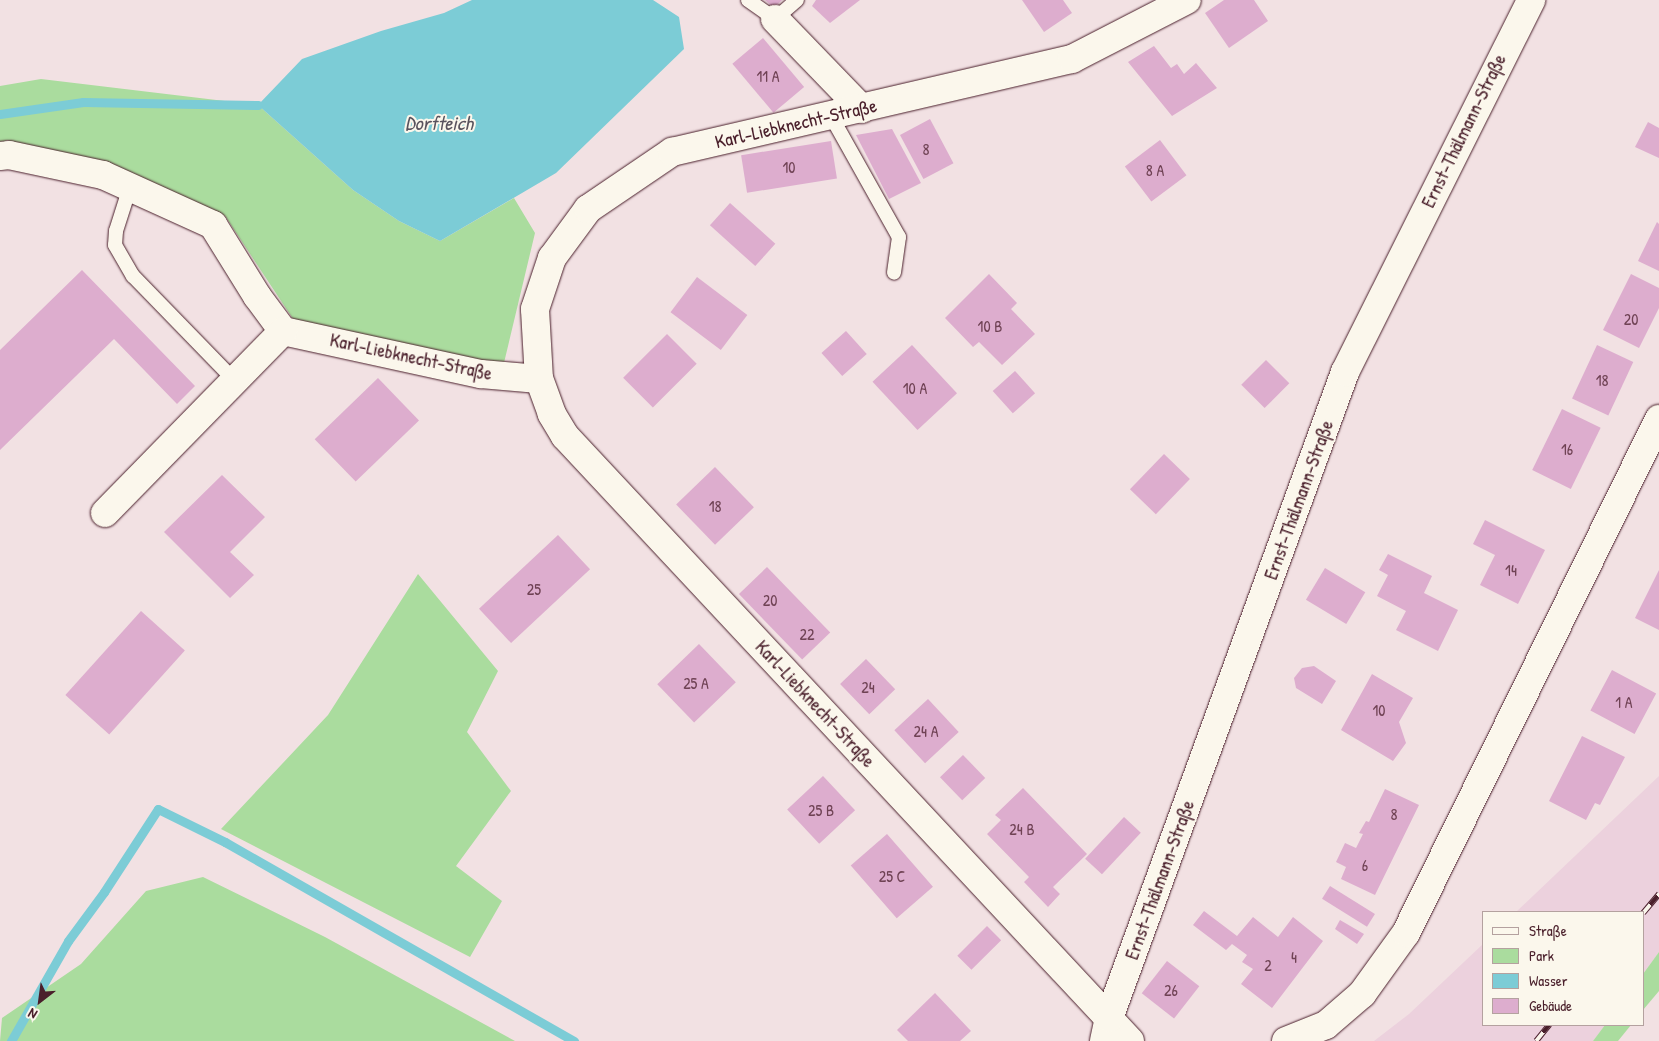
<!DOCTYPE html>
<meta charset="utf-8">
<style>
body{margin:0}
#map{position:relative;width:1659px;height:1041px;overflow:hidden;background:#f2e1e3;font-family:"Patrick Hand",sans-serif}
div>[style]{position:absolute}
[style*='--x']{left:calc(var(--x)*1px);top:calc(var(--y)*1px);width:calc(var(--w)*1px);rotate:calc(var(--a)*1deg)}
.built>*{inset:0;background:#ecd1dd}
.green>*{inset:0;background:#aadc9e}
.water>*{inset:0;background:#7cccd6}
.stream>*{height:9px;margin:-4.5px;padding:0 4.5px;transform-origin:4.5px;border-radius:4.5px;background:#7cccd6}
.building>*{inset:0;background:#ddadce;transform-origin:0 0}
.roads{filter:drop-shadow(0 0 1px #4a1f2b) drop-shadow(0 0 1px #4a1f2b)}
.lane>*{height:14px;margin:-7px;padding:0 7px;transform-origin:7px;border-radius:7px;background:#fbf7ec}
.street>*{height:28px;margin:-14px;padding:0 14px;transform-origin:14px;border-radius:14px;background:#fbf7ec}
.secondary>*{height:28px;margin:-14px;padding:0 14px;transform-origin:14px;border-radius:14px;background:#fbf7ec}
.rail>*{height:5.5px;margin-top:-2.75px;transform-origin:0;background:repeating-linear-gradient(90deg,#fbf7ec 0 11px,#4a1f2b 0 22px);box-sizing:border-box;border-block:1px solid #4a1f2b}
span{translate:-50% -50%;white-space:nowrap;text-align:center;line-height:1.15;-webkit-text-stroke:4px #fbf7ec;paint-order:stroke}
.number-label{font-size:16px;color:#6f4254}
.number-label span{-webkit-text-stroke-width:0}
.street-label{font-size:19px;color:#4a1f2b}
.water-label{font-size:20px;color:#59535e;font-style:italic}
.legend{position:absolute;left:1482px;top:911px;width:162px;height:115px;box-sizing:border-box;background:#fbf7ec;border:1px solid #b4a19f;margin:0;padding:6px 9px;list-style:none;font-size:15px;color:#4a1f2b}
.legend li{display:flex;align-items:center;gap:10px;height:25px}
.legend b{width:25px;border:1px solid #b4a19f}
.north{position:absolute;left:15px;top:976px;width:50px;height:50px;-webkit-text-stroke:4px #fbf7ec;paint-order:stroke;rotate:210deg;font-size:14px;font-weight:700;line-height:20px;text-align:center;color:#4a1f2b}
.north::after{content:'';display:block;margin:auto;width:18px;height:22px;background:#4a1f2b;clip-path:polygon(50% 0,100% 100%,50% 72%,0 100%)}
</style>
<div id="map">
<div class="built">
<div style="clip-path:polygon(1659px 776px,1659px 952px,1643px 974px,1643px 912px,1516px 912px)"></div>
<div style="clip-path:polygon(1483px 944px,1483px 1025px,1605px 1025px,1593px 1041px,1374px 1041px,1409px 1014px)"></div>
</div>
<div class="green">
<div style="clip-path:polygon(41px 79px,258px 105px,353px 190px,399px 221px,440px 241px,514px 198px,535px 233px,503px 367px,295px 322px,225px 216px,7px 140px,0 147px,0 86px)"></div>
<div style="clip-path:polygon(418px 574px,498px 671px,467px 732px,511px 791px,456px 866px,502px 901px,470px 957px,221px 829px,328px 715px)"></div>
<div style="clip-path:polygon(203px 877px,325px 937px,515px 1041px,0 1041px,2px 1018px,81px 964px,146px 891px)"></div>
<div style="clip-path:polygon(1659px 952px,1659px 991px,1643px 1010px,1643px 974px)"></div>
<div style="clip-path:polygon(1605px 1025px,1631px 1025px,1618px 1041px,1593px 1041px)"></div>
</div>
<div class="water">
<div style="clip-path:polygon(472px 0,653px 0,679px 17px,684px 49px,556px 173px,440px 241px,399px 221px,353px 190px,258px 105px,302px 59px,381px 31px,444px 13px)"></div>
</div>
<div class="stream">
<div style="--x:0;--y:114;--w:84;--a:-8.2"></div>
<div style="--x:83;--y:102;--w:175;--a:1"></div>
<div style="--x:11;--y:1041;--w:115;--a:-60.3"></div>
<div style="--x:68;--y:941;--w:61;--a:-53.7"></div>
<div style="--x:104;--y:892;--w:99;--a:-57"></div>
<div style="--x:158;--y:809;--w:75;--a:26.2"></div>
<div style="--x:225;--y:842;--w:402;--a:29.7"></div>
</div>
<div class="building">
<div style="clip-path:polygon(765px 0,782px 0,774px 8px)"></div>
<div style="clip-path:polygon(816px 0,860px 0,830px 23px,812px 6px)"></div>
<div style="clip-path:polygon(1022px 0,1063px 0,1072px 13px,1044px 32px)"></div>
<div style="clip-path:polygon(1224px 0,1254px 0,1268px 21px,1229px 48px,1205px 13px)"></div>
<div style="left:763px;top:38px;width:64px;height:40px;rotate:50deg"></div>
<div style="clip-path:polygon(1154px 46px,1171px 68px,1177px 64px,1184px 74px,1196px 63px,1217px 88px,1172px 116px,1128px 62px)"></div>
<div style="left:930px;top:119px;width:50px;height:34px;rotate:62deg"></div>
<div style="clip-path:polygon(1648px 122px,1659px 128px,1659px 158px,1635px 147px)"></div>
<div style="clip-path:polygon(892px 129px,921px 183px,889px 199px,856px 135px)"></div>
<div style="left:1160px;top:140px;width:44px;height:44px;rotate:53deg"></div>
<div style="left:831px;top:141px;width:38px;height:91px;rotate:81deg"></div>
<div style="left:730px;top:203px;width:61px;height:30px;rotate:42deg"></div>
<div style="clip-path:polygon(1657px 222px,1659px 224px,1659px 271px,1638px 261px)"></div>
<div style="clip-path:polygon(82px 270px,195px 386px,177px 404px,114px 339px,0 450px,0 350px)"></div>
<div style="clip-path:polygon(989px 274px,1017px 303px,1011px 309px,1035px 334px,1002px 365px,979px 342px,973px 347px,945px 318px)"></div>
<div style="clip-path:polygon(1631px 274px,1659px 288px,1659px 308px,1639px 348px,1603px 330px)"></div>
<div style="left:697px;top:277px;width:63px;height:44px;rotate:37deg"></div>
<div style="left:846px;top:331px;width:31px;height:33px;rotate:48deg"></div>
<div style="left:667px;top:334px;width:42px;height:62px;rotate:45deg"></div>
<div style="left:912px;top:345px;width:66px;height:54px;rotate:47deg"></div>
<div style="left:1597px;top:345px;width:40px;height:59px;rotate:25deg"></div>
<div style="left:1266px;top:360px;width:33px;height:35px;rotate:45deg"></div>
<div style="left:1015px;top:371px;width:30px;height:30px;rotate:48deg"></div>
<div style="left:378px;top:378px;width:59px;height:88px;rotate:46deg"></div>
<div style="left:1562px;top:409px;width:43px;height:68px;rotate:26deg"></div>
<div style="left:1164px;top:454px;width:36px;height:49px;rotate:44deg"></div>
<div style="left:715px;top:467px;width:56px;height:54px;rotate:46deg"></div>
<div style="clip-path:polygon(222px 475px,265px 517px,230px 552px,254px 575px,230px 598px,164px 532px)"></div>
<div style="clip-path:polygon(1485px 520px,1545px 550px,1518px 604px,1480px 585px,1495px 555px,1473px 544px)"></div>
<div style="left:558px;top:535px;width:47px;height:108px;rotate:47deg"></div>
<div style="clip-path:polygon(1388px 554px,1432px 576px,1424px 593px,1458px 610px,1438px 651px,1396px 630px,1406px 611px,1377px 596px,1388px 575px,1379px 570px)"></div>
<div style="left:767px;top:567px;width:91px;height:39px;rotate:46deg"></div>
<div style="left:1325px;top:568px;width:47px;height:37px;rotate:31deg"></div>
<div style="clip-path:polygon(1659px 570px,1659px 630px,1635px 618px)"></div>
<div style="left:141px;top:611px;width:59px;height:113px;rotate:42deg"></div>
<div style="left:699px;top:644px;width:53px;height:58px;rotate:46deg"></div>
<div style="left:866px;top:659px;width:42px;height:36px;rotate:46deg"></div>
<div style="clip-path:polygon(1314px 666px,1336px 681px,1322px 704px,1296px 688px,1294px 678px,1302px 668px)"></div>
<div style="left:1612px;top:670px;width:50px;height:46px;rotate:28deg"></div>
<div style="clip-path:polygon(1372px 674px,1413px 698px,1399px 722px,1406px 743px,1393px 761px,1341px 730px)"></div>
<div style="left:928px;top:699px;width:45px;height:46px;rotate:47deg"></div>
<div style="clip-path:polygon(1582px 736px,1625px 757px,1600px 805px,1595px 803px,1586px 820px,1549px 801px)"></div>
<div style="left:963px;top:755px;width:32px;height:32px;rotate:46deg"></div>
<div style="left:823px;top:776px;width:47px;height:49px;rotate:47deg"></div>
<div style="clip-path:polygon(1023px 788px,1087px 854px,1053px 887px,1060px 894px,1048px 907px,1024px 882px,1029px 877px,987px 834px,1001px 820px,995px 815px)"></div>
<div style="clip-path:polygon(1385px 789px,1419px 805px,1375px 895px,1341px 879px,1346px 867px,1336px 862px,1345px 843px,1356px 848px,1363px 834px,1359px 833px,1366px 821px,1369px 822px)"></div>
<div style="left:1124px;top:817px;width:23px;height:57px;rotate:43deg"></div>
<div style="left:887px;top:834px;width:70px;height:48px;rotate:49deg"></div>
<div style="left:1330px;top:886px;width:53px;height:15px;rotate:32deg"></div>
<div style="clip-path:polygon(1204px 911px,1237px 936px,1253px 917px,1278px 937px,1293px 917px,1323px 941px,1272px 1008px,1241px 984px,1253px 969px,1242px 962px,1247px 955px,1232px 944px,1226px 950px,1193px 925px)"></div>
<div style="clip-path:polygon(1340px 920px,1364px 934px,1357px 944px,1335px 929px)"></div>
<div style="left:987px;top:926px;width:20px;height:42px;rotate:45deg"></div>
<div style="left:1167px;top:961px;width:41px;height:41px;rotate:38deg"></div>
<div style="clip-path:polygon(935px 993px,971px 1031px,960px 1041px,908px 1041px,897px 1030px)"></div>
</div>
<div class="roads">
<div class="lane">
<div style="--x:748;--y:0;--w:33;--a:35"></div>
<div style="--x:775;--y:19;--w:29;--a:-41"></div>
<div style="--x:831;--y:116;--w:139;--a:60.7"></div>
<div style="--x:899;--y:237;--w:36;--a:98"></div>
<div style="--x:130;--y:187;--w:46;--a:107.7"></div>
<div style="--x:116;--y:231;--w:14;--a:94"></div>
<div style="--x:115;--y:245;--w:36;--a:60"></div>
<div style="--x:133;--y:276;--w:148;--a:45.8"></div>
</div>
<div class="street">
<div style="--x:775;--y:19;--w:125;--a:46"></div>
<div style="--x:0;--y:156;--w:9;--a:-6"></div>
<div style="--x:9;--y:155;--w:96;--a:12"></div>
<div style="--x:103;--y:175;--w:121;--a:24.4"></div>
<div style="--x:213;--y:225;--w:84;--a:58.2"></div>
<div style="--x:257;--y:296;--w:44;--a:53.4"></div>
<div style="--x:283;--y:331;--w:203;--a:12.3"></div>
<div style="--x:481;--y:374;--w:58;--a:4.9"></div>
<div style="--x:105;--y:513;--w:255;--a:-45.6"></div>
<div style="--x:1130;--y:1041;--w:828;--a:-133.04"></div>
<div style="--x:565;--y:436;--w:26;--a:-121"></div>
<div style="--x:552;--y:414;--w:37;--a:-110"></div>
<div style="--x:539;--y:379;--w:70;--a:-93.3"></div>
<div style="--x:535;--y:309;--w:54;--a:-71.6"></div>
<div style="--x:552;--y:258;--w:61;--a:-53.7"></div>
<div style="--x:588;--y:209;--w:102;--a:-34.2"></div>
<div style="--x:672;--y:152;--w:411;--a:-13.1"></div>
<div style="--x:1072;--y:59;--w:129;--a:-27.2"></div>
<div style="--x:1286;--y:1041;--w:43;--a:-21.8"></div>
<div style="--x:1326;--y:1025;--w:48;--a:-40.7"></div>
<div style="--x:1362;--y:994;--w:75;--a:-54.2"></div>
<div style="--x:1406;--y:933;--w:573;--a:-63.79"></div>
</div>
<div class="secondary">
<div style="--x:1104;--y:1041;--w:24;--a:-78"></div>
<div style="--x:1109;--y:1018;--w:688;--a:-69.93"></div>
<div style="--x:1345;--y:372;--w:416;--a:-63.4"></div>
</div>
</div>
<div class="rail">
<div style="--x:1643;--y:913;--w:25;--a:-50"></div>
<div style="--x:1536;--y:1041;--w:21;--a:-51"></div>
</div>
<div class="number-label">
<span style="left:768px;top:76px">11 A</span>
<span style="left:926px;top:149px">8</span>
<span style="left:789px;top:167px">10</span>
<span style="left:1155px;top:170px">8 A</span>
<span style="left:1631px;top:319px">20</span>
<span style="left:990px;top:326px">10 B</span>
<span style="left:1602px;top:380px">18</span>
<span style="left:915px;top:388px">10 A</span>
<span style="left:1567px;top:449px">16</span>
<span style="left:715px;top:506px">18</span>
<span style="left:1511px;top:570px">14</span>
<span style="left:534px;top:589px">25</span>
<span style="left:770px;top:600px">20</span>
<span style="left:807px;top:634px">22</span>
<span style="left:696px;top:683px">25 A</span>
<span style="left:868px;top:687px">24</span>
<span style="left:1624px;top:702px">1 A</span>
<span style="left:1379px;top:710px">10</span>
<span style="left:926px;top:731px">24 A</span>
<span style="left:821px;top:810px">25 B</span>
<span style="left:1394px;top:814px">8</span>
<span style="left:1022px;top:829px">24 B</span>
<span style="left:1365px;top:865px">6</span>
<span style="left:892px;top:876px">25 C</span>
<span style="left:1294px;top:957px">4</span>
<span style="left:1268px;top:965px">2</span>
<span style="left:1171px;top:990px">26</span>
</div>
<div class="street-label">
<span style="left:796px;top:124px;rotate:-13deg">Karl-Liebknecht-Straße</span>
<span style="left:1464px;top:131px;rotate:-64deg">Ernst-Thälmann-Straße</span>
<span style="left:411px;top:357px;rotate:12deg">Karl-Liebknecht-Straße</span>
<span style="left:1299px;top:500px;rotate:-70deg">Ernst-Thälmann-Straße</span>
<span style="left:815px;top:704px;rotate:47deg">Karl-Liebknecht-Straße</span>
<span style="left:1160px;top:880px;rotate:-70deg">Ernst-Thälmann-Straße</span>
</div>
<div class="water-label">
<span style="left:439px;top:122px">Dorfteich</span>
</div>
<ul class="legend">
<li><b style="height:6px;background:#fbf7ec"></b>Straße</li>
<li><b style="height:14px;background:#aadc9e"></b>Park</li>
<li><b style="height:14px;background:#7cccd6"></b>Wasser</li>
<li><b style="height:14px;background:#ddadce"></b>Gebäude</li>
</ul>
<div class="north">N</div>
</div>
